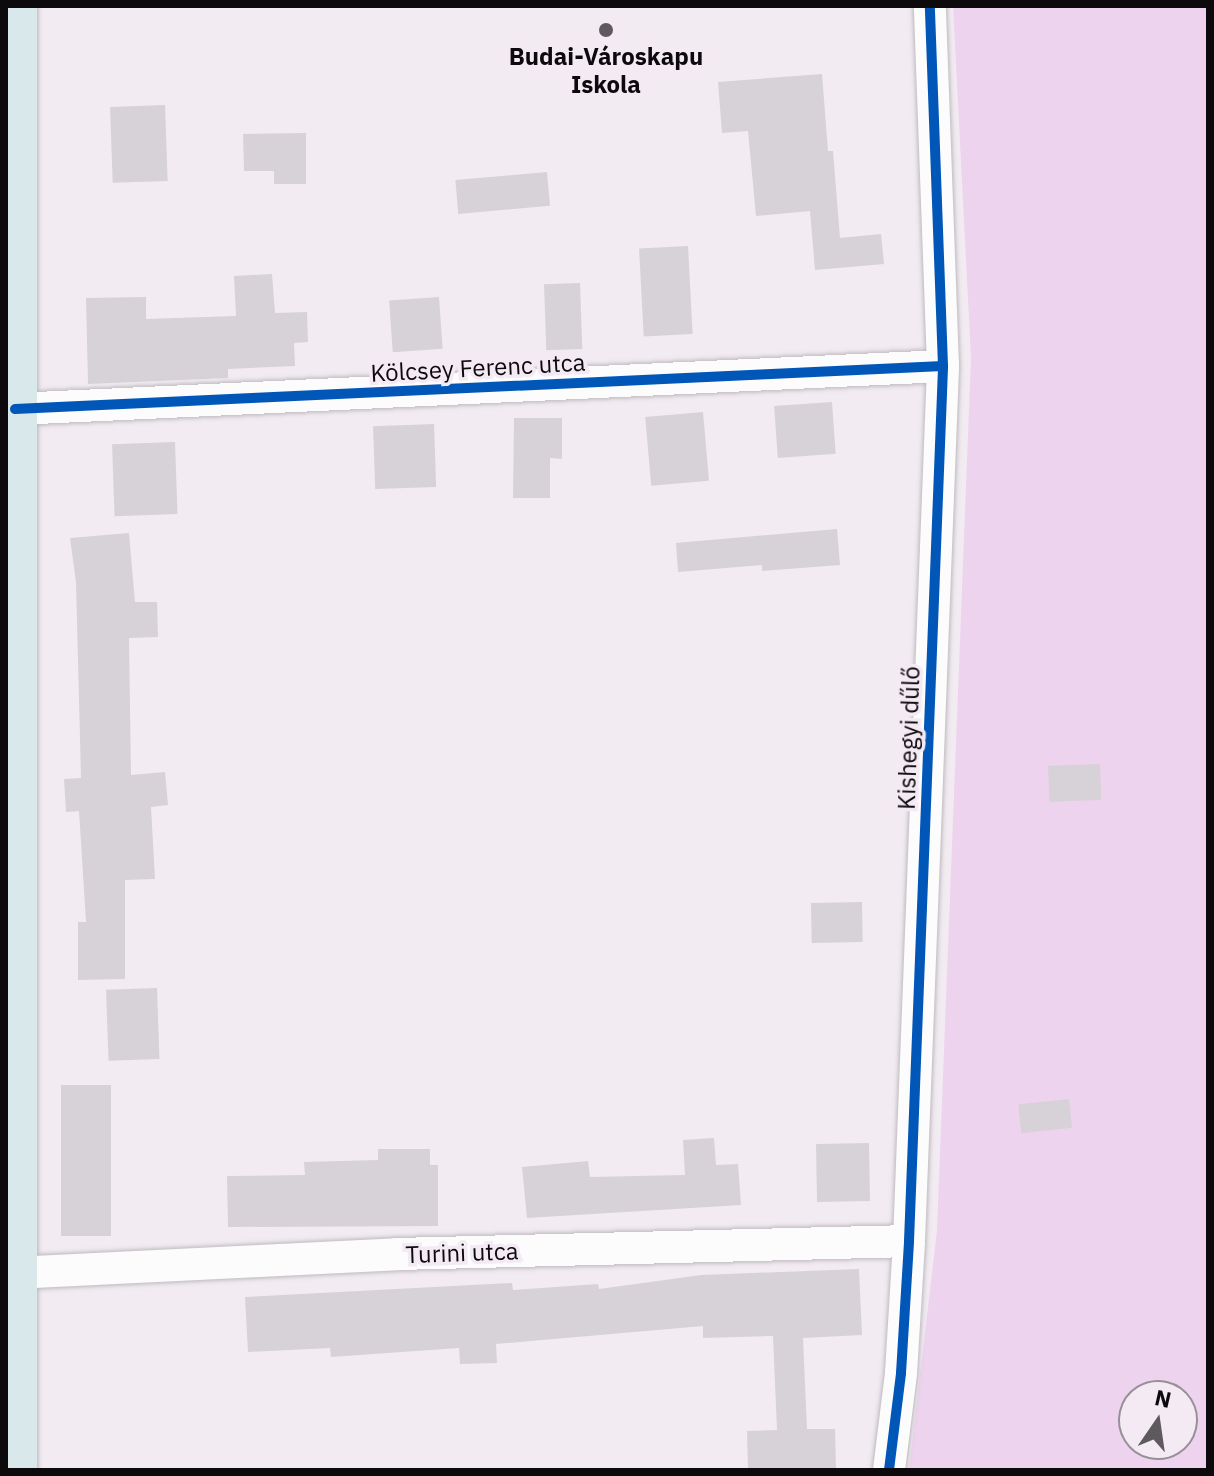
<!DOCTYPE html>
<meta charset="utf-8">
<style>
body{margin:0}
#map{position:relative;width:1214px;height:1476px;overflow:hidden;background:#f2ecf2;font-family:"IBM Plex Sans",sans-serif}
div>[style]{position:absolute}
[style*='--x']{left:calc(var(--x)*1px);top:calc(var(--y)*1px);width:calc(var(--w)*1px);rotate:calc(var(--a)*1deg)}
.green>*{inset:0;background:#eed3ef}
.building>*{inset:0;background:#d7d2d7;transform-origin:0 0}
.roads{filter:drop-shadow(0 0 2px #bebabe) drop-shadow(0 0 2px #bebabe)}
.street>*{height:32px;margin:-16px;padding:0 16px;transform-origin:16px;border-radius:16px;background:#fdfcfd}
.primary>*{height:44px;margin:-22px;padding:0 22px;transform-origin:22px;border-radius:22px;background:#d9e8ea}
.cycleway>*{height:10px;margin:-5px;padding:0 5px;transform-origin:5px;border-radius:5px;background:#0057b8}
.dots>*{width:22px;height:22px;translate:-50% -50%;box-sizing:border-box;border:4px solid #f4eaf4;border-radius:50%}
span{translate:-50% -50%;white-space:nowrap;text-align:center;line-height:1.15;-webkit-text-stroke:7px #f4eaf4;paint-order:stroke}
.poi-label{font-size:24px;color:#0d0a0d;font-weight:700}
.street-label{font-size:24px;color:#0d0a0d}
.frame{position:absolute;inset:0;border:8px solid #0d0a0d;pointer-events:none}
.north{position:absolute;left:1118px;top:1380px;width:80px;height:80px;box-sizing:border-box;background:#f4eaf4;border:2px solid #989098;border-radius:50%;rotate:13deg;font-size:22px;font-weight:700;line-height:32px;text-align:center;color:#0d0a0d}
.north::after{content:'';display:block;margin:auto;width:28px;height:36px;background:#5d595d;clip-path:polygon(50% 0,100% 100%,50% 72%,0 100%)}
</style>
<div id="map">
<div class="green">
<div style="clip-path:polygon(evenodd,953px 6px,1208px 6px,1208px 1470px,909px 1470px,937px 1230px,971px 358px,953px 6px,1134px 1396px,1182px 1396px,1182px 1444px,1134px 1444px,1134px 1396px)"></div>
</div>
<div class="building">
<div style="clip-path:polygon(822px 74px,828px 151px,833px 151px,840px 238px,881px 234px,884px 264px,815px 270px,810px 211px,756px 216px,748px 131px,722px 133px,718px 82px)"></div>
<div style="left:165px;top:105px;width:76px;height:55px;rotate:88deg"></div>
<div style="clip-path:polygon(306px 133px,306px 184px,274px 184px,274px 171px,244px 171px,243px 134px)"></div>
<div style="left:547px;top:172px;width:34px;height:92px;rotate:85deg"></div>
<div style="left:688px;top:246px;width:88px;height:49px;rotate:87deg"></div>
<div style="clip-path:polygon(272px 274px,275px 313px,307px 312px,308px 342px,294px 343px,295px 366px,228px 369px,228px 378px,88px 384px,86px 298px,146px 297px,146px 319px,236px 316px,234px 276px)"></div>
<div style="left:580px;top:283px;width:66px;height:36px;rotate:88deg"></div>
<div style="left:439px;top:297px;width:52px;height:50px;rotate:86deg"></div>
<div style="left:832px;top:402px;width:52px;height:58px;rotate:86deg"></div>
<div style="left:703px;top:412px;width:69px;height:58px;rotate:85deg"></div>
<div style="clip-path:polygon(514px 418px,562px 418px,562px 459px,550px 458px,550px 498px,513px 498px)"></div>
<div style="left:434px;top:424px;width:63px;height:61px;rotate:88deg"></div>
<div style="left:175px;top:442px;width:72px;height:63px;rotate:88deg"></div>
<div style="clip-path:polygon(837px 529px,840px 565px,762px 571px,762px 565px,678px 572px,676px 543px)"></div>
<div style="clip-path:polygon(129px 533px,135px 602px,157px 602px,158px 637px,129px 638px,131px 775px,165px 772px,168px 805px,151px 807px,155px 879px,125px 880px,125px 979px,78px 980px,78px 922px,86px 922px,79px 811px,66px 812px,64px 779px,81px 778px,76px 582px,70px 538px)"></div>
<div style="left:1100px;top:764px;width:36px;height:52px;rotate:88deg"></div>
<div style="left:862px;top:902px;width:40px;height:51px;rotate:89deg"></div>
<div style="left:157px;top:988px;width:71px;height:51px;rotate:88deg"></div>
<div style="left:111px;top:1085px;width:151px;height:50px;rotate:90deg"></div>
<div style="left:1069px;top:1099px;width:29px;height:51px;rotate:84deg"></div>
<div style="clip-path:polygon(714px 1138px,716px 1165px,738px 1164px,741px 1205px,527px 1218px,522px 1167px,588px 1161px,590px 1177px,685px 1175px,683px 1140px)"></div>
<div style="left:869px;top:1143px;width:58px;height:53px;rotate:89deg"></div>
<div style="clip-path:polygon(378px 1149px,430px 1149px,430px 1165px,438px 1165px,438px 1226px,228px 1227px,227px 1176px,305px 1175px,304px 1162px,378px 1160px)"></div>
<div style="clip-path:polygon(859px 1269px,862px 1335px,803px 1338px,807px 1429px,835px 1429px,836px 1470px,748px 1470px,747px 1431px,777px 1430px,773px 1336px,703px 1338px,703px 1326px,496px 1344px,497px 1363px,460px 1364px,459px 1348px,331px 1357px,330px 1348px,248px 1352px,245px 1297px,512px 1283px,513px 1290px,598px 1284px,599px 1289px,701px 1275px)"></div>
</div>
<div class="roads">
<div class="street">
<div style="--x:15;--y:409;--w:929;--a:-2.65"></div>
<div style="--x:14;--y:1273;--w:383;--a:-2.8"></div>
<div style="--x:397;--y:1254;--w:512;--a:-1.45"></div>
<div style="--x:889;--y:1470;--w:98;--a:-82.9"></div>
<div style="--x:901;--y:1373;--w:132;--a:-86.5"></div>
<div style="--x:909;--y:1241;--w:876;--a:-87.77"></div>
<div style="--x:943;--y:366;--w:360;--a:-92.1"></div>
</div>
<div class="primary">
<div style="--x:15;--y:6;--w:1464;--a:90"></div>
</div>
</div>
<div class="cycleway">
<div style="--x:15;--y:409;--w:929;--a:-2.65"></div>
<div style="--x:889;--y:1470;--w:98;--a:-82.9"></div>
<div style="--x:901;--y:1373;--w:132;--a:-86.5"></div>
<div style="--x:909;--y:1241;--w:876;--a:-87.77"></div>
<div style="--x:943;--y:366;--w:360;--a:-92.1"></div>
</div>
<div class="dots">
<div style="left:606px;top:30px;background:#5d595d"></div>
</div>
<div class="poi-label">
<span style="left:606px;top:71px">Budai-Városkapu<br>Iskola</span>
</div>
<div class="street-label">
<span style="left:478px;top:368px;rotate:-3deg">Kölcsey Ferenc utca</span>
<span style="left:909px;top:738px;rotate:-88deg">Kishegyi dűlő</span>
<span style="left:462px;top:1253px;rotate:-2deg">Turini utca</span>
</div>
<div class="frame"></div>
<div class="north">N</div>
</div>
